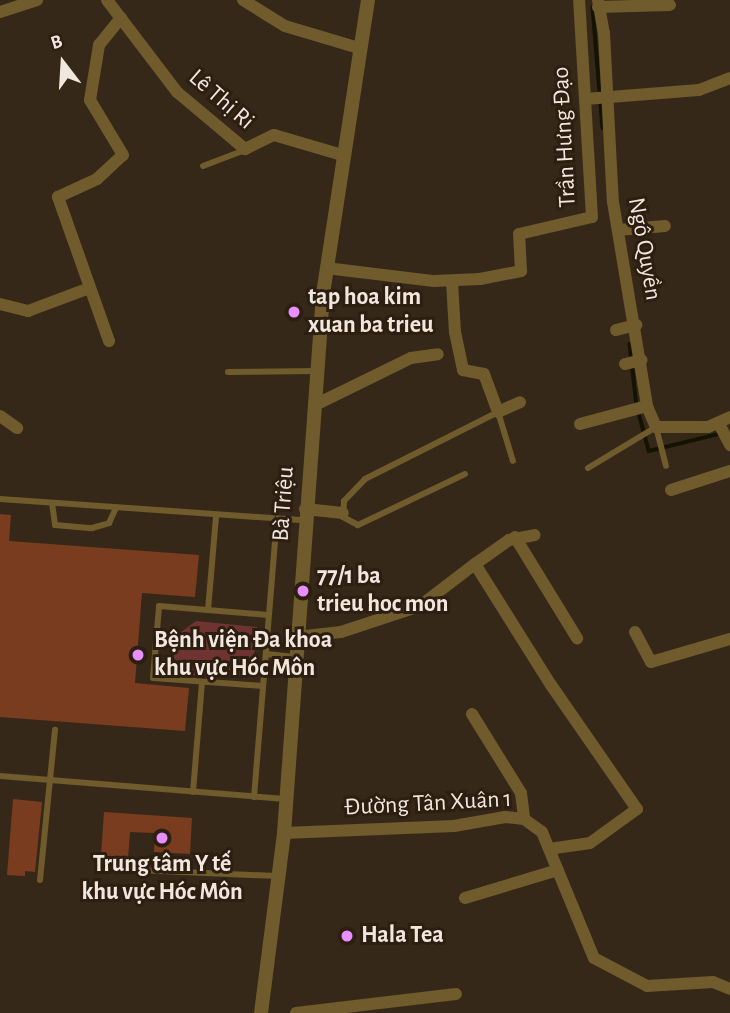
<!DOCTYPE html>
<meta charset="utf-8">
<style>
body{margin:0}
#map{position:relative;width:730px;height:1013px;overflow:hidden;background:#362819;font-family:"Alegreya Sans",sans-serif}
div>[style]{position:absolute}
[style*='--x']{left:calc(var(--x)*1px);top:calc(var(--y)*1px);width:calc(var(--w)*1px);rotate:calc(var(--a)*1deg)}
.green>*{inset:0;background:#6f3331}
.stream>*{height:3.5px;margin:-1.75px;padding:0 1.75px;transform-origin:1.75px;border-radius:1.75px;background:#141301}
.building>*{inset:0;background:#793c1f}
.service>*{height:6px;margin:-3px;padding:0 3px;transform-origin:3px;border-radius:3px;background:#6f5b2c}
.minor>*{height:12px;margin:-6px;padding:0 6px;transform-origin:6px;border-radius:6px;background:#6f5b2c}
.tertiary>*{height:14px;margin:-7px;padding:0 7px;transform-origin:7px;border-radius:7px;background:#6f5b2c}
.dots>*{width:19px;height:19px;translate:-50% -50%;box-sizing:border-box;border:4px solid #2c1e10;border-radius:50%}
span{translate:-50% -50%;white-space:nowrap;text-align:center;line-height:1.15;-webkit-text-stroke:6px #2c1e10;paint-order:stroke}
.street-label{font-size:24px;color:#f1e7de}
.poi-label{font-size:24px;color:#f1e7de;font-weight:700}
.left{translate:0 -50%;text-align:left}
.north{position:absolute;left:28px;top:28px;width:70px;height:70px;-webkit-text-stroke:5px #2c1e10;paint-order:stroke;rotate:343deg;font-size:19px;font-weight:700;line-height:28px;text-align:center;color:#f1e7de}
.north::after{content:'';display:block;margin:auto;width:24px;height:32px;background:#f1e7de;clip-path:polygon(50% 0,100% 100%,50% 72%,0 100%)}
</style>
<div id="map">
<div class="green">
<div style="clip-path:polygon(196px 621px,257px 627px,252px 678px,191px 675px,172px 656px,173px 638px)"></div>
</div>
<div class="stream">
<div style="--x:593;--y:7;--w:121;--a:85.3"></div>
<div style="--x:630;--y:344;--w:62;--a:83.6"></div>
<div style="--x:639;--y:413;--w:39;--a:75"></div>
<div style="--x:649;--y:451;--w:72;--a:-13.7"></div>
</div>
<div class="building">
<div style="clip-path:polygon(0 514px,11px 515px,9px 541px,199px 555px,195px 597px,142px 593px,135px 683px,189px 688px,185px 731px,0 717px)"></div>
<div style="clip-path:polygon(13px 799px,42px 802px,35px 872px,25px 871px,25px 876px,7px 875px)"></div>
<div style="clip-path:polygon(104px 812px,192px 818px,190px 854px,154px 852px,155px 833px,130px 832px,128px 858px,101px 856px)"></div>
</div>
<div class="service">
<div style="--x:203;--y:166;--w:45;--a:-20.9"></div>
<div style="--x:228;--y:372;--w:88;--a:-0.7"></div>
<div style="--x:588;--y:468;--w:79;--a:-31.1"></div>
<div style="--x:656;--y:427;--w:40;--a:75.6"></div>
<div style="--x:465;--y:474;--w:119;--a:154.5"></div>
<div style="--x:358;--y:525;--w:17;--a:-152"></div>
<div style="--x:343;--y:517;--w:16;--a:-86"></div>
<div style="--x:344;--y:501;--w:30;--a:-46"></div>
<div style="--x:365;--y:479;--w:149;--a:-26.7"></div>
<div style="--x:498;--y:412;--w:51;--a:73"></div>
<div style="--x:0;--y:499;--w:305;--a:4"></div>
<div style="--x:52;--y:503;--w:22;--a:82"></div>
<div style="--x:55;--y:525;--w:37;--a:5"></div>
<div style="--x:92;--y:528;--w:18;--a:-16"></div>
<div style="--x:109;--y:523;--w:17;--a:-65"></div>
<div style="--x:208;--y:610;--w:94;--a:-85.1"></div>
<div style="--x:266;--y:654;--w:29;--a:6"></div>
<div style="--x:263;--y:686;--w:110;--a:-175.8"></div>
<div style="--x:153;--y:678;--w:72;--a:-85.2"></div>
<div style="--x:159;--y:606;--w:109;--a:4.7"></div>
<div style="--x:0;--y:776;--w:286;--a:4.6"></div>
<div style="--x:193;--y:792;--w:110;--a:-85.3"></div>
<div style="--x:254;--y:797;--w:279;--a:-85.3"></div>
<div style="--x:138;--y:870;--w:140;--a:2.5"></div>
<div style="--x:40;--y:880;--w:151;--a:-84.3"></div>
</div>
<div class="minor">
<div style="--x:107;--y:0;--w:116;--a:52.7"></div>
<div style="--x:177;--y:92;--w:89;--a:40"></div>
<div style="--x:245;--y:149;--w:32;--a:-26"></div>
<div style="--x:274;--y:135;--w:71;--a:16.4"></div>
<div style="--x:243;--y:0;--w:49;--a:31.8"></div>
<div style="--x:285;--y:26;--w:77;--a:16.6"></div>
<div style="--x:598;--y:0;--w:34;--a:80"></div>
<div style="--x:604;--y:33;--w:169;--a:87"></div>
<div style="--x:613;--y:202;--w:207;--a:80.5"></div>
<div style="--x:647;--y:406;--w:23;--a:67"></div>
<div style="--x:656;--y:427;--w:52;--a:0"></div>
<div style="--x:708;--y:427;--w:24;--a:-24"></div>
<div style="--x:598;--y:7;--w:72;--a:-1.6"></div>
<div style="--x:0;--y:12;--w:39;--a:-18"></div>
<div style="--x:585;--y:99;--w:114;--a:-4.5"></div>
<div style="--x:699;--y:90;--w:33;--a:-21"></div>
<div style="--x:618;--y:230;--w:47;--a:-4.9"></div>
<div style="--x:326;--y:268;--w:109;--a:6.9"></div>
<div style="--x:434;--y:281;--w:46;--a:-2.5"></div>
<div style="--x:480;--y:279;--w:42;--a:-11"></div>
<div style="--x:521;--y:271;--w:37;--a:-93"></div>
<div style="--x:519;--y:234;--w:75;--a:-13.1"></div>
<div style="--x:592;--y:217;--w:217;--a:-93.4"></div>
<div style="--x:452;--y:282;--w:50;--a:86.6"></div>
<div style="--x:455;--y:332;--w:39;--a:78"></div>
<div style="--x:463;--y:370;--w:21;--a:11"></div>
<div style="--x:484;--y:374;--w:40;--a:69.8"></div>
<div style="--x:498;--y:412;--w:24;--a:-24"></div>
<div style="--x:0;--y:304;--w:29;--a:14"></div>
<div style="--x:28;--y:311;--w:66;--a:-20.4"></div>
<div style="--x:616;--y:330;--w:21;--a:-14"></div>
<div style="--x:109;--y:341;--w:153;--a:-109.5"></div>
<div style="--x:58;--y:197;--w:43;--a:-24.8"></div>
<div style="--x:97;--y:179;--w:35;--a:-43"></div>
<div style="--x:123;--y:155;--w:64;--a:-121"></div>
<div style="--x:90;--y:100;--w:56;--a:-80.7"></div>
<div style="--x:99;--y:45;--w:35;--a:-51"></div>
<div style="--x:625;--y:364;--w:17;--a:-13"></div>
<div style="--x:315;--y:405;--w:107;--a:-26.1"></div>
<div style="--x:411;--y:358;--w:27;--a:-8"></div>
<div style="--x:0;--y:416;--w:21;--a:35"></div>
<div style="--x:580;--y:424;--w:69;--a:-15"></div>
<div style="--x:719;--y:424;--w:24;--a:62"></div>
<div style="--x:671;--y:490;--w:62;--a:-17.9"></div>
<div style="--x:305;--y:509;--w:38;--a:6"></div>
<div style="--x:515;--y:537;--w:119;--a:58.5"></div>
<div style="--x:475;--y:564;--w:42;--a:-35.2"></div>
<div style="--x:509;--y:540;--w:26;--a:-11"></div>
<div style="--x:635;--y:632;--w:34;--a:62"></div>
<div style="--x:651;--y:662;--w:82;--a:-16.2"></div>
<div style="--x:297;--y:637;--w:44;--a:-6.5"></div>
<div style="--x:341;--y:632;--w:83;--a:-18.2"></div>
<div style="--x:420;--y:606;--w:69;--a:-37.4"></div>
<div style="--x:475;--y:564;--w:143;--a:57.9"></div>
<div style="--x:551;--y:685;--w:151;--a:55.3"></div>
<div style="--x:637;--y:809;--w:58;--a:144.1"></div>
<div style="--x:590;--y:843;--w:41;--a:171.7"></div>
<div style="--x:472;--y:714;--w:93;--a:58.2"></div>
<div style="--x:521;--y:793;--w:26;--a:83"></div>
<div style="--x:284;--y:833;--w:170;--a:-2.4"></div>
<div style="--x:454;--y:826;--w:52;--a:-10"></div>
<div style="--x:505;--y:817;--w:19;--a:6"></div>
<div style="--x:524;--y:819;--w:22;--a:36"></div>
<div style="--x:542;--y:832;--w:136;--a:67.6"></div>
<div style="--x:594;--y:958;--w:60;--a:27.8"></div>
<div style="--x:647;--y:986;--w:66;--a:-3.5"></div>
<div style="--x:713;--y:982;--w:18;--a:22"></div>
<div style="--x:465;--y:898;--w:97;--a:-16.8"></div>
<div style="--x:296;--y:1013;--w:161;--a:-6.8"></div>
</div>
<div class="tertiary">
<div style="--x:261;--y:1013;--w:181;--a:-82.7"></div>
<div style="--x:284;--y:833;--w:540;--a:-85.86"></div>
<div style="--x:323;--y:294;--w:297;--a:-81.3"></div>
</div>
<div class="dots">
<div style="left:294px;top:312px;background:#e88eff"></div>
<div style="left:303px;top:591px;background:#e88eff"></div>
<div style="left:138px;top:655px;background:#e88eff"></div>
<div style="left:162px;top:838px;background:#e88eff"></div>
<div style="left:347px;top:936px;background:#e88eff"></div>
</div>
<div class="street-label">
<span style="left:221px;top:100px;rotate:41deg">Lê Thị Ri</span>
<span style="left:565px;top:137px;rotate:-93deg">Trần Hưng Đạo</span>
<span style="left:644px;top:249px;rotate:80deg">Ngô Quyền</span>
<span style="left:284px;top:504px;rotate:-86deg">Bà Triệu</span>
<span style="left:428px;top:804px;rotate:-3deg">Đường Tân Xuân 1</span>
</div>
<div class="poi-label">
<span class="left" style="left:308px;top:312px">tap hoa kim<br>xuan ba trieu</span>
<span class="left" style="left:317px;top:591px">77/1 ba<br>trieu hoc mon</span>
<span class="left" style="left:154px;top:655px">Bệnh viện Đa khoa<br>khu vực Hóc Môn</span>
<span style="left:162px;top:879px">Trung tâm Y tế<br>khu vực Hóc Môn</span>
<span class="left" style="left:361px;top:936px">Hala Tea</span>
</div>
<div class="north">B</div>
</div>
